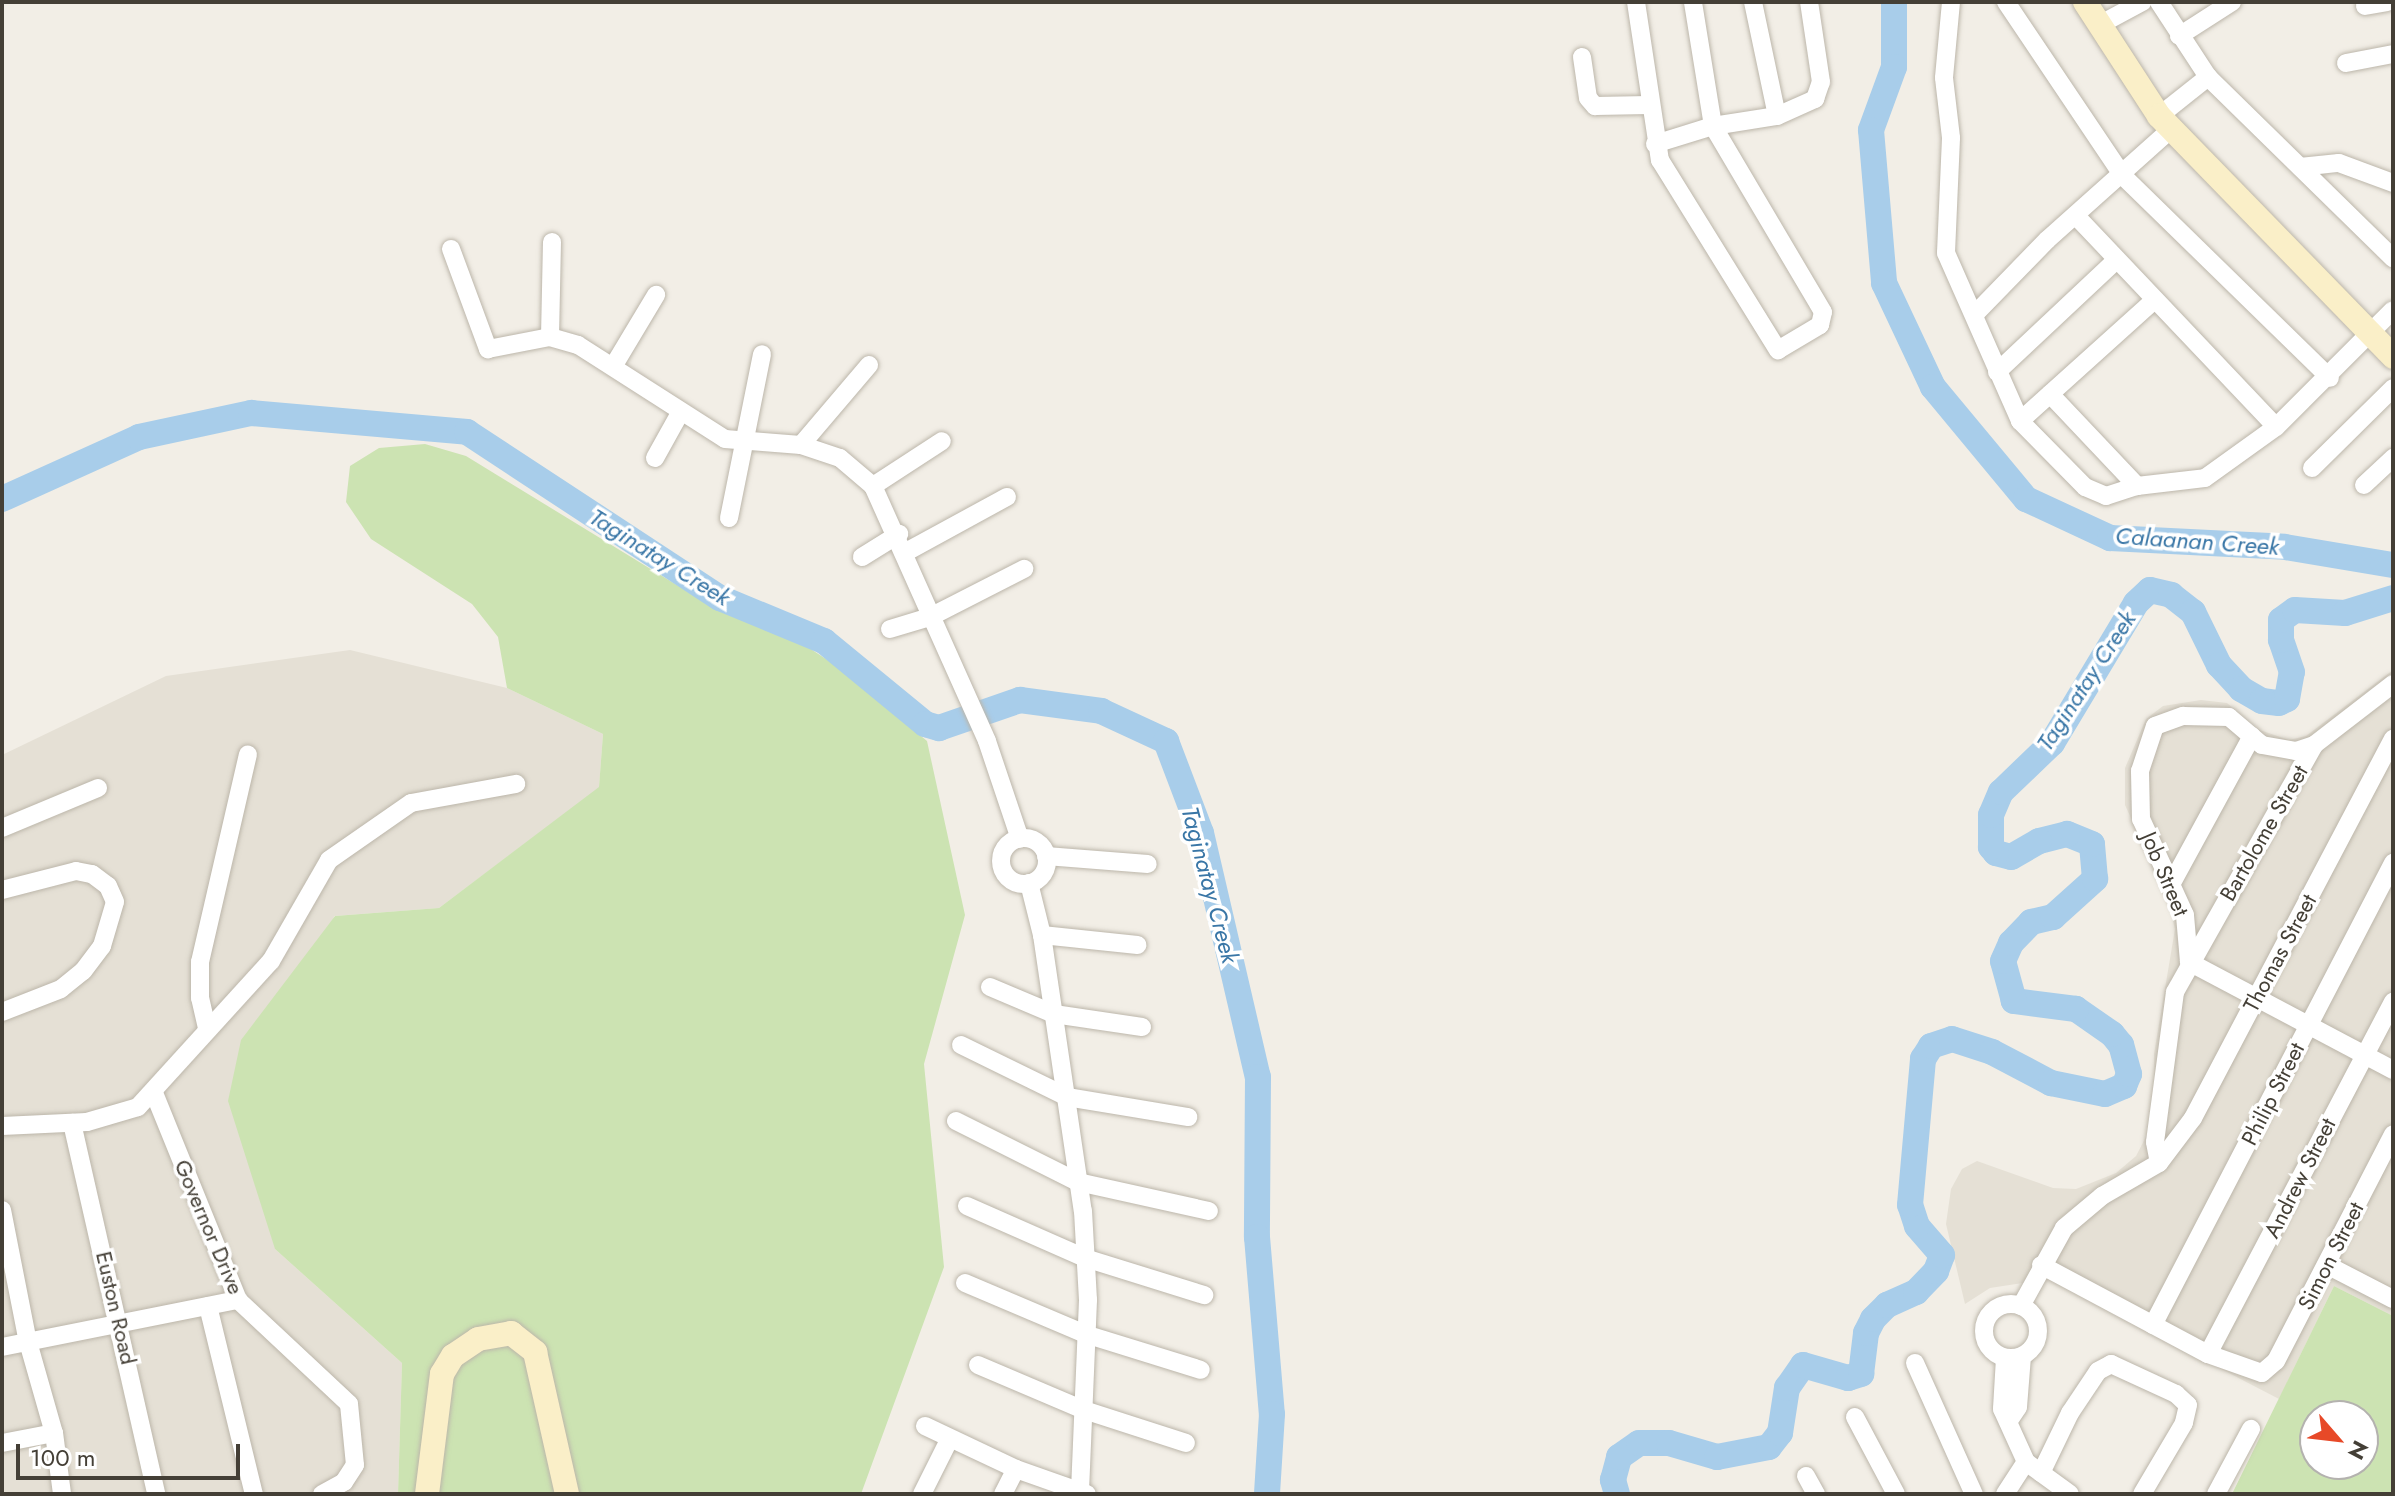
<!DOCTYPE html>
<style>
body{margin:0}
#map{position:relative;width:2395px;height:1496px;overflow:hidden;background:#f2eee6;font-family:Jost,sans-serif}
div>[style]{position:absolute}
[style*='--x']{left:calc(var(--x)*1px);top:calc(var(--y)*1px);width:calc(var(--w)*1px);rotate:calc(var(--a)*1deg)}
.residential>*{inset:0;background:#e5e0d5}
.green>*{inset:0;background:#cce3b2}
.river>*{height:26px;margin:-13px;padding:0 13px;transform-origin:13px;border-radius:13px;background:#a8cdea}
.roads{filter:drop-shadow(0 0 2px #bcb6aa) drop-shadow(0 0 2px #bcb6aa)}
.street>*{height:18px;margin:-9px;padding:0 9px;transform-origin:9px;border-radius:9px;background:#fff}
.street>.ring{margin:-9px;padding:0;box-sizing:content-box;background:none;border:18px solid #fff;border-radius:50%}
.secondary>*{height:24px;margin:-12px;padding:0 12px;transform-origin:12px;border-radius:12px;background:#faefc8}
span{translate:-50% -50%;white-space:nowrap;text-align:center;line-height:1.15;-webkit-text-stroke:7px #fff;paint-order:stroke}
.street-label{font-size:22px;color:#443f36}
.water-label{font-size:24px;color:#3976a6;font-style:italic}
.frame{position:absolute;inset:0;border:4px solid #443f36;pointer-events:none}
.north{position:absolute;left:2299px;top:1400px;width:80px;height:80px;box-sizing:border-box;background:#fff;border:2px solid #b4b2af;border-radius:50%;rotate:118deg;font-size:22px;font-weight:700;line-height:32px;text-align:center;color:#443f36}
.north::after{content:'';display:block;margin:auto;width:28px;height:36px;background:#e74928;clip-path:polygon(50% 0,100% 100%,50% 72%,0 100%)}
.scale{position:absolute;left:16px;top:1444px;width:224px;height:36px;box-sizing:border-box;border:4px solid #443f36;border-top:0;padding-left:10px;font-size:24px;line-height:28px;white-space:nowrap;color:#443f36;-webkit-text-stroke:6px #fff;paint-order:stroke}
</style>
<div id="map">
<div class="residential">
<div style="clip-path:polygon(350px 650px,507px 688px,603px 734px,599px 788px,439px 908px,334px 916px,275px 1249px,402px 1363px,398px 1494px,2px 1494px,2px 755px,166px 676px)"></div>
<div style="clip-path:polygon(2393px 670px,2393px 1316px,2334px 1286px,2279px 1399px,2048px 1279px,1990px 1288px,1965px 1304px,1946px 1224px,1951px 1189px,1962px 1169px,1977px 1161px,2053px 1188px,2076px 1189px,2116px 1173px,2136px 1156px,2150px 1129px,2155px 1106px,2154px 1054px,2175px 929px,2167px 897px,2125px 805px,2125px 768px,2146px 719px,2163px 706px,2201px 700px,2227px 703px,2257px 729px,2289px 740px,2306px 736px)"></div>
</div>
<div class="green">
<div style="clip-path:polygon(425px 444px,466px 456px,703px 601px,794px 638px,832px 663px,927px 741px,965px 915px,924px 1064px,944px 1267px,861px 1494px,398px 1494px,402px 1363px,275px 1249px,228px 1101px,241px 1040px,335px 916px,439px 908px,599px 787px,603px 734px,507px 688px,498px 637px,472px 604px,371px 539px,346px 502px,350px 466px,379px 448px)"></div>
<div style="clip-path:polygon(evenodd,2334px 1286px,2393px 1316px,2393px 1494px,2232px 1494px,2334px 1286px,2315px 1416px,2363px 1416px,2363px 1464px,2315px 1464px,2315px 1416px)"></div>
</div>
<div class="river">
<div style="--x:1894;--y:2;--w:65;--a:90"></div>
<div style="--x:1894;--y:67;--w:67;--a:110.1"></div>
<div style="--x:1871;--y:130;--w:154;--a:85.1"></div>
<div style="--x:1884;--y:283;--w:115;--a:64.8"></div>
<div style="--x:1933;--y:387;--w:146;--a:50.3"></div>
<div style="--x:2026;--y:499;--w:93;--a:24.9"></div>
<div style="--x:2110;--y:538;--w:175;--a:2.9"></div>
<div style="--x:2285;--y:547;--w:109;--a:9.5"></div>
<div style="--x:2;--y:499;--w:150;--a:-24.3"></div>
<div style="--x:139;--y:437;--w:115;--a:-12.1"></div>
<div style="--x:251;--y:413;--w:217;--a:5"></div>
<div style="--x:467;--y:432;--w:303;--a:33.3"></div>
<div style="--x:720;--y:598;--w:113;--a:22.5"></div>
<div style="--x:824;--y:641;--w:131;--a:39.4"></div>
<div style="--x:925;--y:724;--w:15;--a:16"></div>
<div style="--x:939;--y:728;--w:86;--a:-19.1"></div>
<div style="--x:1020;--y:700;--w:82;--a:7.7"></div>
<div style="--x:1101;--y:711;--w:72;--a:24.8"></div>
<div style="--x:1166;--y:741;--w:98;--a:69.2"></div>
<div style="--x:1201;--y:833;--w:251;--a:76.9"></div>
<div style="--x:1258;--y:1077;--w:160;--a:90.4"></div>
<div style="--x:1257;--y:1237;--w:178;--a:85.2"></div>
<div style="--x:1272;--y:1414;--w:80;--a:93.6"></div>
<div style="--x:1617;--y:1494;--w:15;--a:-106"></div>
<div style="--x:1613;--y:1480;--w:24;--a:-75"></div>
<div style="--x:1619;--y:1457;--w:24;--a:-35"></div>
<div style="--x:1639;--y:1443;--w:30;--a:0"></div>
<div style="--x:1669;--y:1443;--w:50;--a:16.3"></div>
<div style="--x:1717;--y:1457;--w:53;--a:-10.9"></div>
<div style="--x:1769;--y:1447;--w:18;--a:-52"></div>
<div style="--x:1780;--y:1433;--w:46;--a:-81.2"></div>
<div style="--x:1787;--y:1388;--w:28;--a:-55"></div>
<div style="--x:1803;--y:1365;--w:47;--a:16.1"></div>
<div style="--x:1848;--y:1378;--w:14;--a:-17"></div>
<div style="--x:1861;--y:1374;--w:41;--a:-83"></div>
<div style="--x:1866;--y:1333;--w:16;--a:-63"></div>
<div style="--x:1873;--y:1319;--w:20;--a:-45"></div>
<div style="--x:1887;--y:1305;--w:32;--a:-24"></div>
<div style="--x:1916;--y:1292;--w:29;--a:-46"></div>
<div style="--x:1936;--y:1271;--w:17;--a:-69"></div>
<div style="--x:1942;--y:1255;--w:38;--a:-131"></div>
<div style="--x:1917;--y:1226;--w:22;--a:-108"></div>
<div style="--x:1910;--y:1205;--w:147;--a:-84.9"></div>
<div style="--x:1923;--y:1059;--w:15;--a:-58"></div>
<div style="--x:1931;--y:1046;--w:22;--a:-18"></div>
<div style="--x:1952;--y:1039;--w:42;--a:18"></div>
<div style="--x:1992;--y:1052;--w:67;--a:27.7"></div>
<div style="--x:2051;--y:1083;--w:55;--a:11.5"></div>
<div style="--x:2105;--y:1094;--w:21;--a:-23"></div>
<div style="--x:2124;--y:1086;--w:13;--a:-67"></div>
<div style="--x:2129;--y:1074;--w:30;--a:-105"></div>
<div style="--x:2121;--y:1045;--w:14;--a:-129"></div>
<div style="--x:2112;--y:1034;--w:44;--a:-145.2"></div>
<div style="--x:2076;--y:1009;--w:63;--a:-172.6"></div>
<div style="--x:2014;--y:1001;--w:41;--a:-105.4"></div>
<div style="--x:2003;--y:961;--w:20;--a:-66"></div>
<div style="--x:2011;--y:943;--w:29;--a:-46"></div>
<div style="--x:2031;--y:922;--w:23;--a:-13"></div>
<div style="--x:2053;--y:917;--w:57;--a:-42.1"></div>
<div style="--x:2095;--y:879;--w:35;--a:-95"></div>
<div style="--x:2092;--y:844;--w:27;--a:-158"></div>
<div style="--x:2067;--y:834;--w:29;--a:166"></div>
<div style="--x:2039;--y:841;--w:32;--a:150"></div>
<div style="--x:2011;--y:857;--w:16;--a:-165"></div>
<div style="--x:1996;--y:853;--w:8;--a:-130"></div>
<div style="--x:1991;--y:847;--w:32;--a:-90"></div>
<div style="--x:1991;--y:815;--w:25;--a:-67"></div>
<div style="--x:2001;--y:792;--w:71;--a:-43.9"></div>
<div style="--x:2052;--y:743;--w:163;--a:-59"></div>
<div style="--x:2136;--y:603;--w:19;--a:-43"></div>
<div style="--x:2150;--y:590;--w:22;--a:13"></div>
<div style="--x:2171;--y:595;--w:28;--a:38"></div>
<div style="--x:2193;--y:612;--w:59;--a:63.9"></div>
<div style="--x:2219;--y:665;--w:33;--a:47"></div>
<div style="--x:2241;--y:689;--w:24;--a:30"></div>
<div style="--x:2262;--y:701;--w:17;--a:7"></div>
<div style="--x:2279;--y:703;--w:9;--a:-27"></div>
<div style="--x:2287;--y:699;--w:27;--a:-80"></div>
<div style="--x:2292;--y:672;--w:34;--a:-109"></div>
<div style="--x:2281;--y:640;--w:20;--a:-90"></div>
<div style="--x:2281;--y:620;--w:17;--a:-36"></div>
<div style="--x:2295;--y:610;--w:50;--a:3.4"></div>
<div style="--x:2345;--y:613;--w:50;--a:-17.4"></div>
</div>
<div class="roads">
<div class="street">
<div style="--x:1636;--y:2;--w:160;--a:81.4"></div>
<div style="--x:1660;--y:160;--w:224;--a:58.2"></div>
<div style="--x:1778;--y:350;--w:49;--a:-30.8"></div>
<div style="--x:1820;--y:325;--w:13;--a:-77"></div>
<div style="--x:1823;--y:312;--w:216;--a:-120.6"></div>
<div style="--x:1713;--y:126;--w:126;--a:-99.2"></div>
<div style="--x:1753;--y:2;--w:116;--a:78.1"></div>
<div style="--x:1951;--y:2;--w:76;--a:95.3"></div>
<div style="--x:1944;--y:78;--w:60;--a:83.3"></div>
<div style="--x:1951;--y:138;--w:115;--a:92.5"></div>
<div style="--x:1946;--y:253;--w:184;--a:66.2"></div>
<div style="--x:2020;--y:421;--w:93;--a:45.4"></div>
<div style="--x:2085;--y:487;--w:23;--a:23"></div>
<div style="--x:2106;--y:496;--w:33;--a:-18"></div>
<div style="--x:2137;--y:486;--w:68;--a:-6.7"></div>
<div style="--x:2205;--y:478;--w:87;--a:-35.7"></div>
<div style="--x:2276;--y:427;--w:165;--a:-45"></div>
<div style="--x:2006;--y:2;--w:210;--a:56.1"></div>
<div style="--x:2123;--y:176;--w:289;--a:44.3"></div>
<div style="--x:2159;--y:2;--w:90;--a:56.8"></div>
<div style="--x:2208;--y:77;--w:259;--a:44.4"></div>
<div style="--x:2365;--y:6;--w:22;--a:-10"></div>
<div style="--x:2101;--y:24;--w:47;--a:-28.2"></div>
<div style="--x:2179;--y:36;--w:63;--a:-32.7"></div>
<div style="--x:1582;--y:57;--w:41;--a:81.7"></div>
<div style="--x:1588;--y:98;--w:11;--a:49"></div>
<div style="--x:1595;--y:106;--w:54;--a:-1.1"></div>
<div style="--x:2346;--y:63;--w:48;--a:-10.8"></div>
<div style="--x:2159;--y:116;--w:63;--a:-38.5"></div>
<div style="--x:1655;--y:144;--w:61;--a:-17.2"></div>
<div style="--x:1713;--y:126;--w:65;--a:-8.9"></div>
<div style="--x:1777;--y:116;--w:42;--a:-24.1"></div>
<div style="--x:1815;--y:99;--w:18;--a:-71"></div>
<div style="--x:1821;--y:82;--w:81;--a:-98.5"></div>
<div style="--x:2300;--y:167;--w:39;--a:-6"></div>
<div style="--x:2339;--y:163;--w:58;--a:20.3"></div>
<div style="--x:2077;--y:217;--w:289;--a:46.5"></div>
<div style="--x:451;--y:249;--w:107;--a:69.7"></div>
<div style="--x:488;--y:349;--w:63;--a:-11"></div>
<div style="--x:550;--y:337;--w:29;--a:16"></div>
<div style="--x:578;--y:345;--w:174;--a:32.6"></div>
<div style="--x:725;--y:439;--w:76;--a:4.5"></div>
<div style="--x:801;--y:445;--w:41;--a:18.4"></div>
<div style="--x:840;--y:458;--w:43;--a:40.3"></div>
<div style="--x:873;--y:486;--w:279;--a:65.9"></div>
<div style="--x:987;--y:741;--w:103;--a:71.4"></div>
<div style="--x:1976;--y:313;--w:102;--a:-45.8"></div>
<div style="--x:2047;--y:240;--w:166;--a:-41.8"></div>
<div style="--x:550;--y:337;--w:95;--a:-88.8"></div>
<div style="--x:614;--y:365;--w:82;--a:-59"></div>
<div style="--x:1997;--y:372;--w:162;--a:-43.2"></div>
<div style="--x:2050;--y:394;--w:127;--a:46.6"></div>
<div style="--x:2020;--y:421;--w:178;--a:-42"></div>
<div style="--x:801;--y:445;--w:105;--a:-49.6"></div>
<div style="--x:655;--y:458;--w:51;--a:-60.9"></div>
<div style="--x:2312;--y:468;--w:114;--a:-44.6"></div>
<div style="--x:2364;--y:485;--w:40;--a:-43"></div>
<div style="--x:873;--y:486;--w:82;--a:-33.1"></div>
<div style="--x:729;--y:518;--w:167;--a:-78.6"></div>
<div style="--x:906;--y:552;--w:115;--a:-28.6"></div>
<div style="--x:862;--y:557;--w:44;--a:-31.9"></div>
<div style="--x:890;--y:629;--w:42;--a:-16.7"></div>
<div style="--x:930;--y:617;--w:106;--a:-27.1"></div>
<div style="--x:2;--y:828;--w:104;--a:-22.6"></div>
<div class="ring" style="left:1001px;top:838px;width:28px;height:28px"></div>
<div style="--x:1046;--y:856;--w:102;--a:4.5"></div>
<div style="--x:2173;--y:881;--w:165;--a:-61.4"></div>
<div style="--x:1029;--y:883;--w:54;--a:76"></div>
<div style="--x:1042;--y:935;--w:279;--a:81.6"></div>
<div style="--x:1083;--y:1211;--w:89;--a:86.8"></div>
<div style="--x:1088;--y:1300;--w:194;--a:92.4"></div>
<div style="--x:2;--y:890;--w:76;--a:-14.4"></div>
<div style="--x:76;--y:871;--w:16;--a:11"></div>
<div style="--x:92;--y:874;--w:20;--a:37"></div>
<div style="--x:108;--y:886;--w:17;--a:66"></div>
<div style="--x:115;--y:902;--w:46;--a:106.5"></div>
<div style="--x:102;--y:946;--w:31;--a:127"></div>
<div style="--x:83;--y:971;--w:28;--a:141"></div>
<div style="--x:61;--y:989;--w:63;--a:158.7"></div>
<div style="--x:1042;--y:935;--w:96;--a:6"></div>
<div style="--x:2189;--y:962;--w:47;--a:-94.9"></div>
<div style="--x:2185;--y:915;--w:106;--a:-114.6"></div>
<div style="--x:2141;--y:819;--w:48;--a:-91.2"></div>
<div style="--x:2140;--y:771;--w:47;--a:-71.6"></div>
<div style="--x:2155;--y:726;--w:30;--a:-20"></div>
<div style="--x:2183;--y:716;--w:46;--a:1.2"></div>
<div style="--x:2229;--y:717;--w:43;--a:40.3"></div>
<div style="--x:2262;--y:745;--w:35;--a:10"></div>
<div style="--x:2296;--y:751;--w:19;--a:-18"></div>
<div style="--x:2314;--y:745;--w:100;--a:-37.7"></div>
<div style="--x:2189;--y:962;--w:231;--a:27.9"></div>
<div style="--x:990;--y:987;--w:69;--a:22.9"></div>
<div style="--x:1054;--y:1014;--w:89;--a:8.4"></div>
<div style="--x:207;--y:1028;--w:31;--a:-103"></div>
<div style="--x:200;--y:998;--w:36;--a:-90"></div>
<div style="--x:200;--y:962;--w:213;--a:-77"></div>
<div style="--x:961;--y:1045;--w:118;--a:26.1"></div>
<div style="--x:1067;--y:1097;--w:123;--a:9.4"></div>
<div style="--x:154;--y:1093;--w:223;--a:67.9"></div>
<div style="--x:238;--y:1300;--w:152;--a:43.1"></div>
<div style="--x:349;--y:1404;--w:61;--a:84.4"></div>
<div style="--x:355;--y:1465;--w:20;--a:123"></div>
<div style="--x:344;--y:1482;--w:25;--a:151"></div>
<div style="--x:956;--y:1121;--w:136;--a:26.6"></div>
<div style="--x:1078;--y:1182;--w:134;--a:12.5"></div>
<div style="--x:72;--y:1123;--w:380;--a:77.2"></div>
<div style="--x:2;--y:1126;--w:85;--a:-2.7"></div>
<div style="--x:87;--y:1122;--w:53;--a:-16.4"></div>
<div style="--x:138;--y:1107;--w:197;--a:-47.7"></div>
<div style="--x:271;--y:961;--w:116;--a:-60.1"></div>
<div style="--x:329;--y:860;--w:100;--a:-34.8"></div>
<div style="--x:411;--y:803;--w:107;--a:-10.3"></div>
<div style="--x:2159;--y:1163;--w:21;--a:-101"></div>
<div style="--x:2155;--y:1142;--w:151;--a:-82.4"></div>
<div style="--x:2175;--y:992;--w:283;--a:-60.6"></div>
<div style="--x:967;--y:1206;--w:129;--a:23.8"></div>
<div style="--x:1085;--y:1258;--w:125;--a:17.3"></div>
<div style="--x:2;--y:1210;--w:135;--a:78.9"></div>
<div style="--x:28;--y:1342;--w:95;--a:74.1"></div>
<div style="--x:54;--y:1433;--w:62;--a:82.5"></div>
<div style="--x:2041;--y:1265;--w:189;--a:28.1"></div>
<div style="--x:2208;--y:1354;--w:57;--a:19.4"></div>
<div style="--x:2262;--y:1373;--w:18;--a:-41"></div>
<div style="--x:2276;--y:1361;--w:255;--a:-62.7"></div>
<div style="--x:2327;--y:1265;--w:74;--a:27.3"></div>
<div style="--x:965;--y:1283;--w:130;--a:23"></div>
<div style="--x:1085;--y:1334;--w:121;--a:17.2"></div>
<div class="ring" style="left:1984px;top:1304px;width:36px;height:36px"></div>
<div style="--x:208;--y:1306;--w:194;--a:76.3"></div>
<div style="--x:2021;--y:1306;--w:89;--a:-61.1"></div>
<div style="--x:2064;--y:1228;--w:50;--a:-40.1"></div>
<div style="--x:2102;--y:1196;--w:66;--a:-30.1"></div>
<div style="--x:2159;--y:1163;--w:56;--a:-52.9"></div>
<div style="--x:2193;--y:1118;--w:429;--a:-62.2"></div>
<div style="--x:2153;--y:1325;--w:521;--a:-62.55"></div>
<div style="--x:2;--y:1347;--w:241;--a:-11.3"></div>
<div style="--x:2208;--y:1354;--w:398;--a:-62.3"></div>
<div style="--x:2005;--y:1358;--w:51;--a:93.4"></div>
<div style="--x:2002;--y:1409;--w:58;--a:65.6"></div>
<div style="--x:2026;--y:1462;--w:54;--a:36"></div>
<div style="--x:1915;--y:1363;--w:144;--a:65.8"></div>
<div style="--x:978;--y:1365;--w:115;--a:23"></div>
<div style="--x:1084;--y:1410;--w:107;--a:17.9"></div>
<div style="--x:1855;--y:1417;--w:87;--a:62"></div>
<div style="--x:2010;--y:1419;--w:14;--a:-56"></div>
<div style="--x:2018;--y:1407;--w:51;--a:-85.5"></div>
<div style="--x:925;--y:1426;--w:101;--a:25.3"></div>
<div style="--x:1016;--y:1469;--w:75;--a:19.4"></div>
<div style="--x:2;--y:1443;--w:53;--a:-10.9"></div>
<div style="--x:2041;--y:1473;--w:67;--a:-64.2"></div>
<div style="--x:2070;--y:1413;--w:50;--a:-56.3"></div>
<div style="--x:2098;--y:1371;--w:15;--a:-28"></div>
<div style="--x:2111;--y:1364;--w:72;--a:24.8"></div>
<div style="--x:2176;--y:1394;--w:16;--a:43"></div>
<div style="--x:2188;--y:1405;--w:18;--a:103"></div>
<div style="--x:2184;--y:1423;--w:82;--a:120.6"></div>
<div style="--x:1806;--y:1476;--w:21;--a:61"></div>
<div style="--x:922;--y:1494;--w:60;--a:-63.4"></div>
<div style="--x:1003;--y:1494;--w:28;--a:-63"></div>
<div style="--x:2005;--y:1494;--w:38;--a:-57"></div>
<div style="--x:2216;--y:1494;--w:74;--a:-61.7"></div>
</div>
<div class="secondary">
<div style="--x:2085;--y:2;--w:136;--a:57"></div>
<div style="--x:2159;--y:116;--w:336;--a:45.8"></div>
<div style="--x:427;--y:1494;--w:121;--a:-82.9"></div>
<div style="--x:442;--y:1374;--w:21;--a:-59"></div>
<div style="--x:453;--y:1356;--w:30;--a:-34"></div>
<div style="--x:478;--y:1339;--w:34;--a:-10"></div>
<div style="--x:511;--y:1333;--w:31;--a:38"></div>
<div style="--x:535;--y:1352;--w:146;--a:77.3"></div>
</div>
</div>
<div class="street-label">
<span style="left:2264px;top:833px;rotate:-60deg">Bartolome Street</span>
<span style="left:2165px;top:874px;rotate:67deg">Job Street</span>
<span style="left:2280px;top:953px;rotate:-62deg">Thomas Street</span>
<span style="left:2273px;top:1094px;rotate:-63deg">Philip Street</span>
<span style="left:2300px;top:1178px;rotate:-63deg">Andrew Street</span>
<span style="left:209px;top:1227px;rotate:67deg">Governor Drive</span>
<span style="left:2331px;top:1256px;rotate:-63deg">Simon Street</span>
<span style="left:116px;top:1308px;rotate:77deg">Euston Road</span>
</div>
<div class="water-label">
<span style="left:2197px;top:541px;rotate:4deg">Calaanan Creek</span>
<span style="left:660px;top:557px;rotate:32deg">Taginatay Creek</span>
<span style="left:2086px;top:681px;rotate:-57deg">Taginatay Creek</span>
<span style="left:1210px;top:885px;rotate:75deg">Taginatay Creek</span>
</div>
<div class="frame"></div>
<div class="north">N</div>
<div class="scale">100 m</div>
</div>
